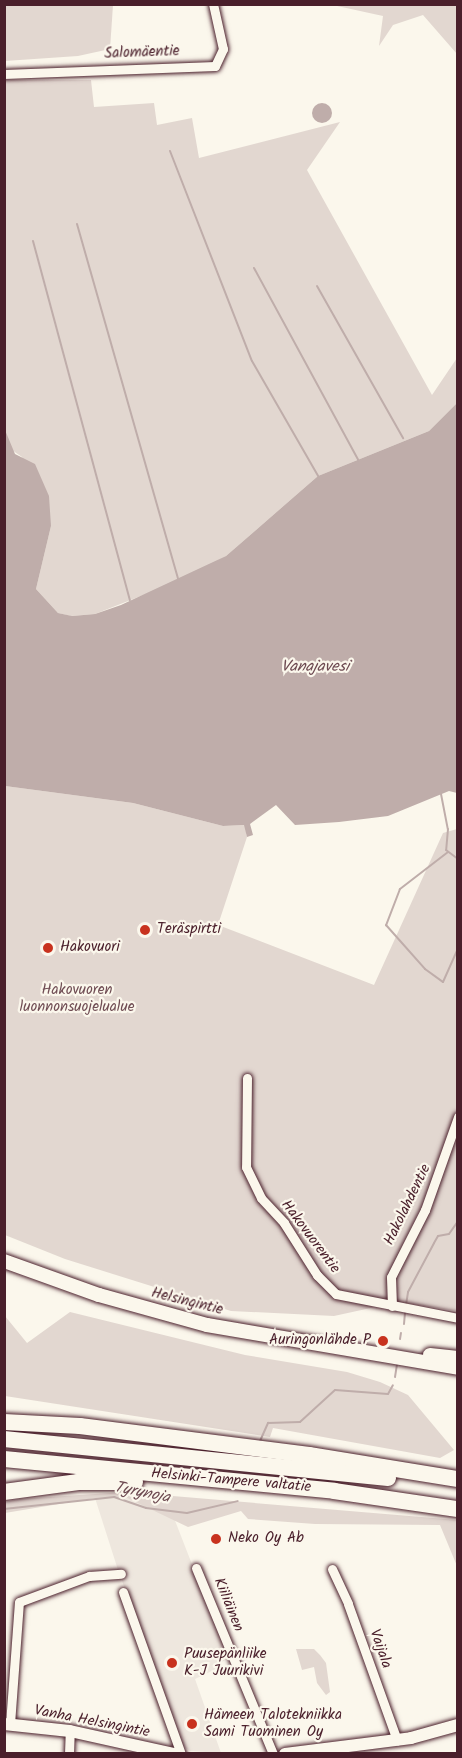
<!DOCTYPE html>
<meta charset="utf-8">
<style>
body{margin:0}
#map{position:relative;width:462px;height:1758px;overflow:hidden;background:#fbf7ec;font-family:Kalam,sans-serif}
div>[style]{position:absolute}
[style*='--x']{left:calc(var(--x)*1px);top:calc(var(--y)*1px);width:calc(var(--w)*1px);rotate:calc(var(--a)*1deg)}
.built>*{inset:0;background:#eee7de}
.green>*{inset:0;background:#e2d7d0}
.water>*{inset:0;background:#bfadaa}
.round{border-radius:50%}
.stream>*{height:2px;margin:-1px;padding:0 1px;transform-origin:1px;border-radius:1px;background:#bfadaa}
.roads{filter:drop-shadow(0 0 2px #4a1f2b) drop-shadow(0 0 2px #4a1f2b)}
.minor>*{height:9px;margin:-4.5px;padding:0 4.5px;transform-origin:4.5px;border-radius:4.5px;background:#fbf7ec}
.tertiary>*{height:12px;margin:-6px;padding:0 6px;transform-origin:6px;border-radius:6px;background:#fbf7ec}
.secondary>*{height:14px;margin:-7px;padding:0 7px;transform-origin:7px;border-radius:7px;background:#fbf7ec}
.motorway>*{height:16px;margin:-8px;padding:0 8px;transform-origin:8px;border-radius:8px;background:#fbf7ec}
.dots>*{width:16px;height:16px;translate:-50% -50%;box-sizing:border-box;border:3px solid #fbf7ec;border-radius:50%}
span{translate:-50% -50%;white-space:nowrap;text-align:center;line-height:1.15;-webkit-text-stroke:4.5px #fbf7ec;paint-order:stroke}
.street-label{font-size:15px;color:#4a1f2b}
.poi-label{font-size:15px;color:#4a1f2b}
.left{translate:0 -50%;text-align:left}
.right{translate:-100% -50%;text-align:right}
.park-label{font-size:15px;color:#704d54}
.water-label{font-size:16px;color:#6d4a51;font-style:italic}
.frame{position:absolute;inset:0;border:6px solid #4a1f2b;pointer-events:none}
</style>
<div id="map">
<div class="built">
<div style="clip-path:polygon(125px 1497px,174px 1518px,228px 1657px,214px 1670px,195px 1679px,221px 1753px,190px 1751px,184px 1747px,118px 1570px,95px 1498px)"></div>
</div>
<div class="green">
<div style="clip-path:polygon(5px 4px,113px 5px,110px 49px,78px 56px,5px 61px)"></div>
<div style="clip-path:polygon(328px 4px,457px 5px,457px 54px,423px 15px,393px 25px,379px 46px,383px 16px)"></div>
<div style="clip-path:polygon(5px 80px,91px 80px,94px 107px,154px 103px,157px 125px,192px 118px,199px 158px,340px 122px,307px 170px,432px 395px,457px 358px,457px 403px,429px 431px,318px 476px,226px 556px,179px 581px,95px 614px,71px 616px,58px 613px,36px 589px,51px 526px,22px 457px,9px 448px,5px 430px)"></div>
<div style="clip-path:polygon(5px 786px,133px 803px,223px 826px,245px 825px,247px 837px,218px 925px,374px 985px,443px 833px,457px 829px,457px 1311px,398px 1302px,334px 1316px,231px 1311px,65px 1259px,5px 1235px)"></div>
<div style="clip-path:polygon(70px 1312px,245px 1355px,347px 1372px,380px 1382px,408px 1395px,454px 1450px,440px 1458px,273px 1428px,270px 1437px,5px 1396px,5px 1316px,27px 1343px)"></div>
<div style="clip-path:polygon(125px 1492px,457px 1520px,457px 1566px,440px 1525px,315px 1524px,248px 1519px,241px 1511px,188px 1527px,125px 1497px,95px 1498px,5px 1513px,5px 1502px,20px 1499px)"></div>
<div style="clip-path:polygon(296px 1649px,314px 1649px,320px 1655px,326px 1663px,330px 1692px,326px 1695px,317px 1683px,314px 1667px,302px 1670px)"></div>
</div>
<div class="water">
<div class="round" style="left:312px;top:103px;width:20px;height:20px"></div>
<div style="clip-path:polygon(457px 403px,457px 793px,449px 791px,388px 816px,339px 822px,295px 825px,276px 805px,250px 824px,253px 835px,247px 837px,244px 825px,223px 826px,133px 803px,5px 786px,5px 430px,15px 454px,35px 464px,49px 496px,51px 526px,36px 589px,58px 613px,72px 616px,95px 614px,121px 605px,226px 556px,318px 476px,429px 431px)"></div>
</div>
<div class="stream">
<div style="--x:170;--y:151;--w:225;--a:68.7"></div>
<div style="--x:252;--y:361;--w:133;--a:60.1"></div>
<div style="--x:77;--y:224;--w:371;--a:74.1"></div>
<div style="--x:33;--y:241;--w:372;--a:74.9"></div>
<div style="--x:254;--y:268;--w:220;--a:61.5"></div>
<div style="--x:317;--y:286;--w:175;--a:60.5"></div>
<div style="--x:441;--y:794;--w:36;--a:79"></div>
<div style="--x:448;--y:829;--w:21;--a:95"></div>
<div style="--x:446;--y:850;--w:15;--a:37"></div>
<div style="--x:448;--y:852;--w:61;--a:142.4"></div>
<div style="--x:400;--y:889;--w:39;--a:111"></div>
<div style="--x:386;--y:925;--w:59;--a:48.4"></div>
<div style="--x:425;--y:969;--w:22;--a:36"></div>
<div style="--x:443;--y:982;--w:36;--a:-66"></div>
<div style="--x:406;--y:1305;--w:13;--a:-81"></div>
<div style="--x:408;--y:1292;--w:55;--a:-62"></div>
<div style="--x:434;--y:1243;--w:8;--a:-60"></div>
<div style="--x:438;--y:1236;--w:11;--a:-10"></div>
<div style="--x:449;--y:1234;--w:16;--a:-55"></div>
<div style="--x:404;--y:1324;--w:12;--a:-85"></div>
<div style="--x:400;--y:1339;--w:6;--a:-81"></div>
<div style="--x:395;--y:1377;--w:12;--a:-81"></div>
<div style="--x:260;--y:1441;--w:20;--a:-66"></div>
<div style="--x:268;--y:1423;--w:32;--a:-2"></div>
<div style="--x:300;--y:1422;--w:47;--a:-42.4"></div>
<div style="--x:335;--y:1390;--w:53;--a:4.3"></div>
<div style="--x:388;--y:1394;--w:10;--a:-61"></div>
<div style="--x:4;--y:1509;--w:111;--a:-6.2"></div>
<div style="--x:114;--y:1497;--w:34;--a:19"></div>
<div style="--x:146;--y:1508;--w:41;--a:7"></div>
<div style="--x:187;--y:1513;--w:52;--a:-13.2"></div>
</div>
<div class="roads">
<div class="minor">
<div style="--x:4;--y:74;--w:211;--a:-2.2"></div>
<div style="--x:215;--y:66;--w:19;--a:-65"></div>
<div style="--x:223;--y:49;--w:46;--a:-102.5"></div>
<div style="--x:247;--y:1078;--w:89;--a:90.6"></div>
<div style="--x:246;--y:1167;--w:34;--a:64"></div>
<div style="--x:261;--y:1198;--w:34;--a:47"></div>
<div style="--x:284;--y:1223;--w:62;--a:57.6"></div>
<div style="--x:317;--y:1275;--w:27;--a:45"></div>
<div style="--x:336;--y:1294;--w:124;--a:11.1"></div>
<div style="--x:392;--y:1306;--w:29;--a:-92"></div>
<div style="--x:391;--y:1277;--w:75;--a:-63.1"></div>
<div style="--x:425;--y:1210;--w:99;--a:-70.5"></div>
<div style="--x:196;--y:1568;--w:201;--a:67.5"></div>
<div style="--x:332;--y:1569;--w:38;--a:65"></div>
<div style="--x:348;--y:1604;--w:145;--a:70.2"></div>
<div style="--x:123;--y:1592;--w:172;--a:70.3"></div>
<div style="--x:10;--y:1724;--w:122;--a:-85.8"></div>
<div style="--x:19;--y:1602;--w:75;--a:-20.4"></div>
<div style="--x:89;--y:1576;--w:32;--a:-4"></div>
<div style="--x:69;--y:1754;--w:23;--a:-88"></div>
</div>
<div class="tertiary">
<div style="--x:4;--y:1724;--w:66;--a:6.1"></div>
<div style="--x:70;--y:1731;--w:107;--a:12.5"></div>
<div style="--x:285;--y:1754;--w:127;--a:-7.2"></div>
<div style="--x:411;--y:1738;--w:49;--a:-15.5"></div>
</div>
<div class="secondary">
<div style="--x:4;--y:1261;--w:101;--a:19.7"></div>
<div style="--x:99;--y:1295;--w:112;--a:15.5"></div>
<div style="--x:207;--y:1325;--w:255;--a:9.7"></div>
<div style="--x:430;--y:1355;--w:28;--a:6"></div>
</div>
<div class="motorway">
<div style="--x:4;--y:1422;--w:76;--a:3"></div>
<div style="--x:80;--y:1426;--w:231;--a:7.2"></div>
<div style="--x:309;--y:1455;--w:151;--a:9.2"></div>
<div style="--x:4;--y:1439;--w:386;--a:5.8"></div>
<div style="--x:4;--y:1459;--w:332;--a:5.5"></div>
<div style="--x:334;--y:1491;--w:125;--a:8.3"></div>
<div style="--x:4;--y:1492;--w:75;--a:-7.7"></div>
<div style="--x:78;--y:1482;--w:57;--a:0"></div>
</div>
</div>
<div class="dots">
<div style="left:145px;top:930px;background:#c8321e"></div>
<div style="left:48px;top:948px;background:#c8321e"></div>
<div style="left:383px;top:1341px;background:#c8321e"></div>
<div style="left:216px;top:1539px;background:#c8321e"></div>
<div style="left:172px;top:1663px;background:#c8321e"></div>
<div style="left:192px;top:1724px;background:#c8321e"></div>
</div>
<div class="street-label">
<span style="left:142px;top:53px;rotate:-2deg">Salomäentie</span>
<span style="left:408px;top:1205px;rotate:-64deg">Hakolahdentie</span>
<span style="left:310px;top:1237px;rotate:53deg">Hakovuorentie</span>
<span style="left:187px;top:1302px;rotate:14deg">Helsingintie</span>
<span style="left:231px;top:1481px;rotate:5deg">Helsinki-Tampere valtatie</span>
<span style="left:228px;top:1605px;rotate:68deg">Kiiliäinen</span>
<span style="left:380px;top:1649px;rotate:71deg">Vaijala</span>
<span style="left:92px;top:1722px;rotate:11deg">Vanha Helsingintie</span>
</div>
<div class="poi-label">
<span class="left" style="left:157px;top:930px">Teräspirtti</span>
<span class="left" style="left:60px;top:948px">Hakovuori</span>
<span class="right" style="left:371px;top:1341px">Auringonlähde P</span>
<span class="left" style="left:228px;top:1539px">Neko Oy Ab</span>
<span class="left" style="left:184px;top:1663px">Puusepänliike<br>K-J Juurikivi</span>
<span class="left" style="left:204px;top:1724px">Hämeen Talotekniikka<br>Sami Tuominen Oy</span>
</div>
<div class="park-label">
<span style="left:77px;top:999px">Hakovuoren<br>luonnonsuojelualue</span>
</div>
<div class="water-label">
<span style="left:315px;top:667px">Vanajavesi</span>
<span style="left:142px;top:1493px;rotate:11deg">Tyrynoja</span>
</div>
<div class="frame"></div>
</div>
